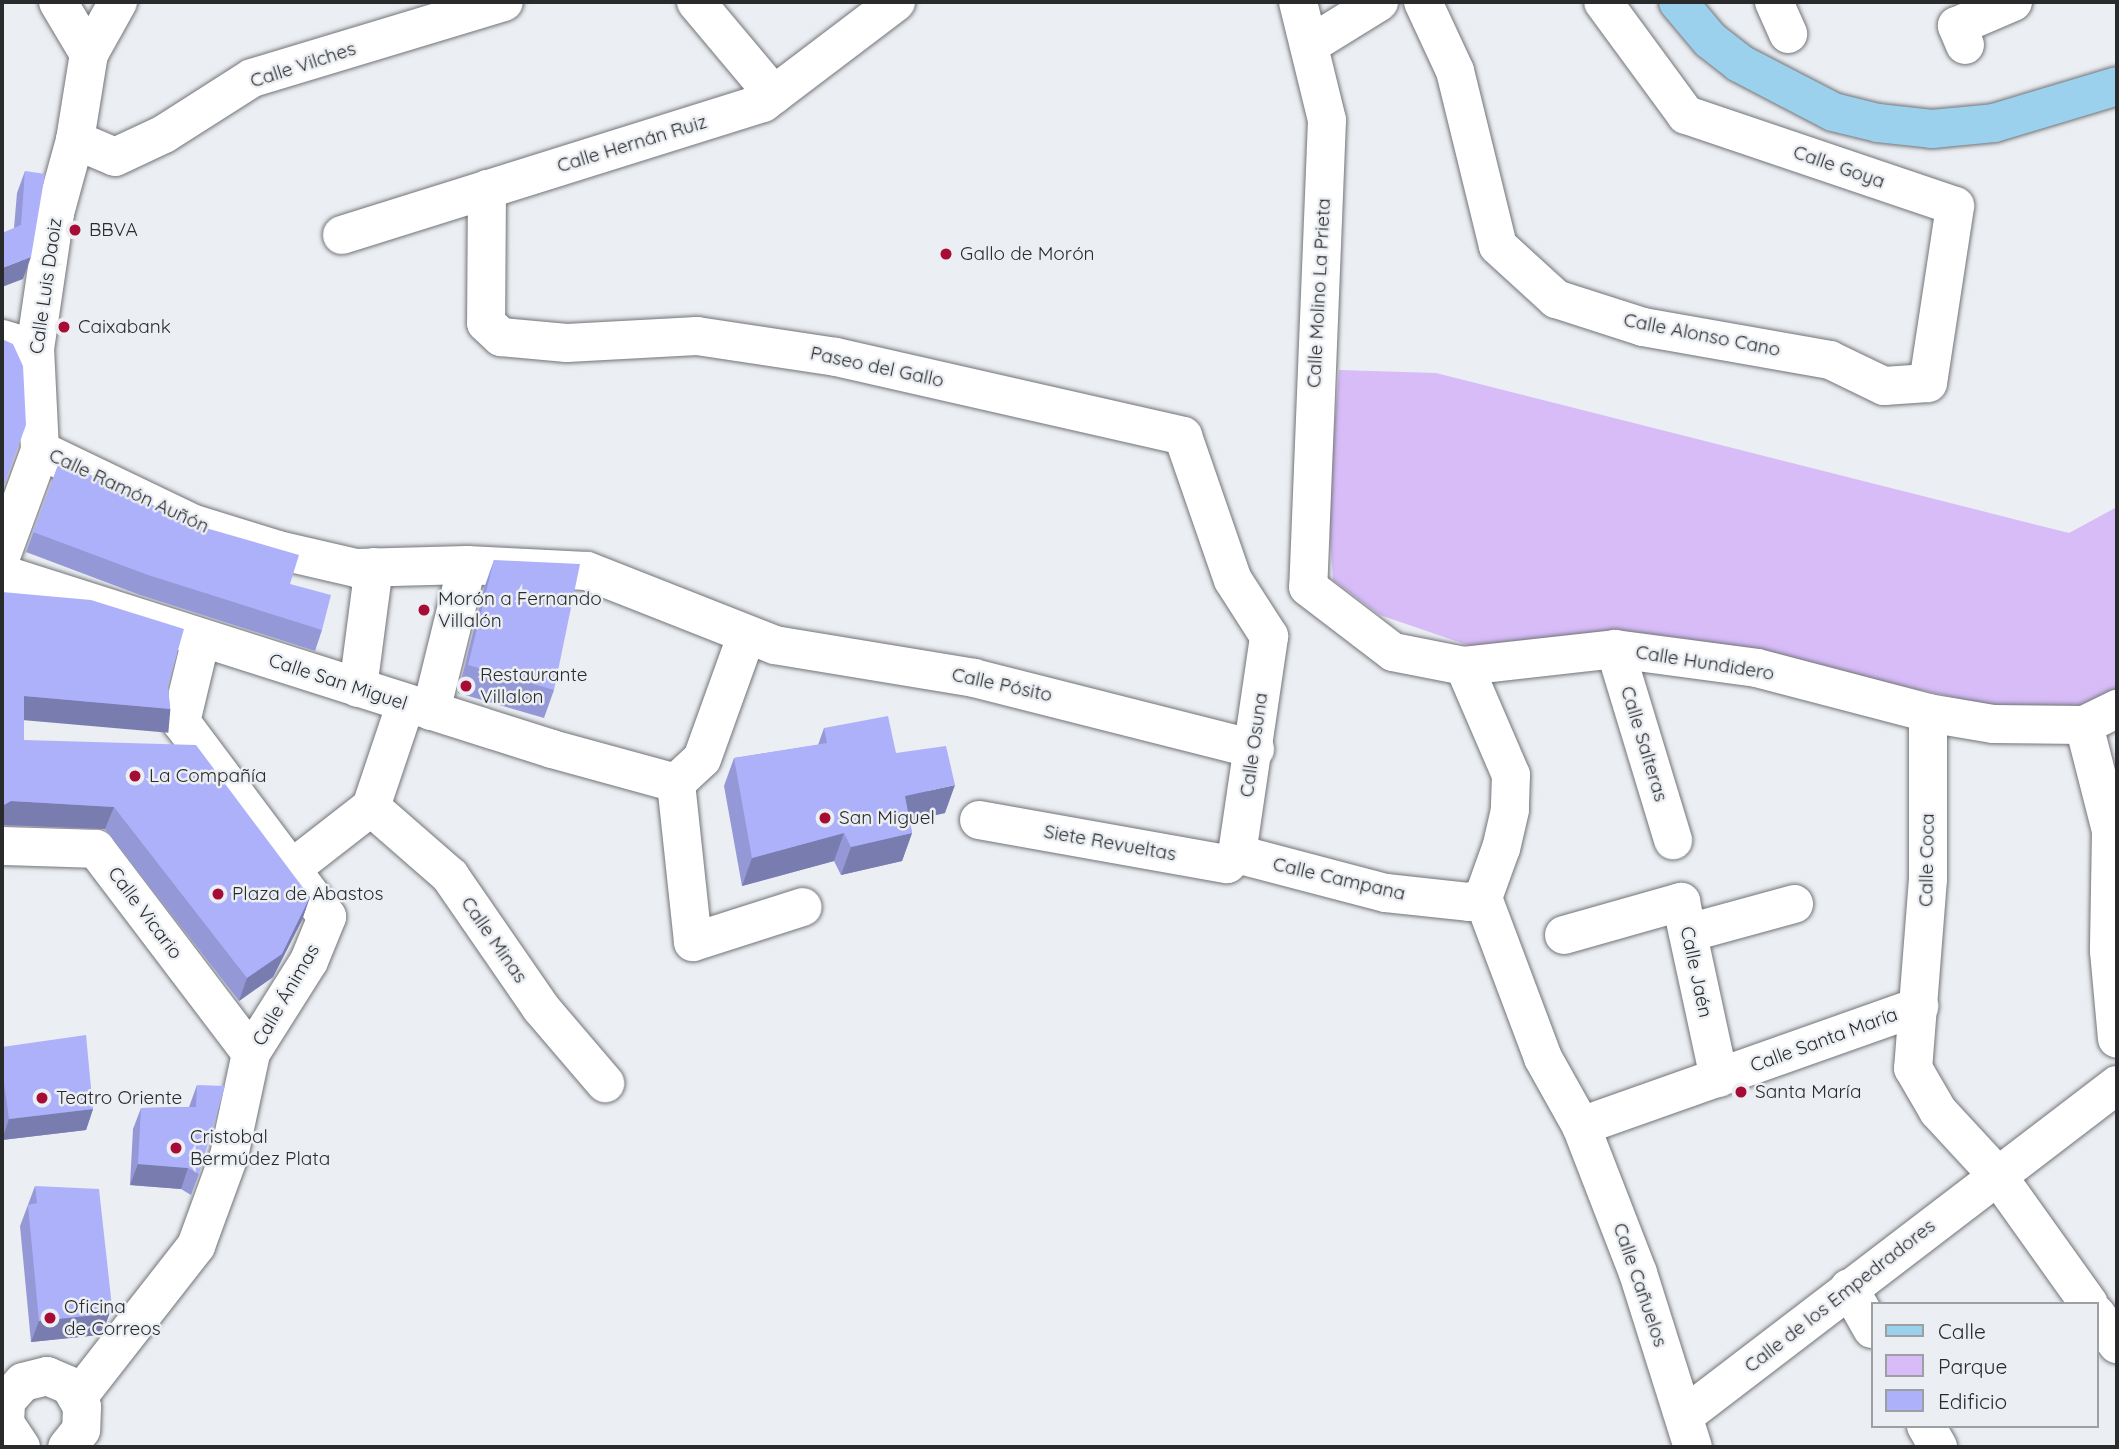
<!DOCTYPE html>
<meta charset="utf-8">
<style>
body{margin:0}
#map{position:relative;width:2119px;height:1449px;overflow:hidden;background:#ebeef2;font-family:Quicksand,sans-serif}
div>[style]{position:absolute}
[style*='--x']{left:calc(var(--x)*1px);top:calc(var(--y)*1px);width:calc(var(--w)*1px);rotate:calc(var(--a)*1deg)}
.green>*{inset:0;background:#d7bcf8}
.roads{filter:drop-shadow(0 0 2px #727478) drop-shadow(0 0 2px #727478)}
.minor>*{height:38px;margin:-19px;padding:0 19px;transform-origin:19px;border-radius:19px;background:#fff}
.major>*{height:38px;margin:-19px;padding:0 19px;transform-origin:19px;border-radius:19px;background:#9cd1ee}
.wall>*{inset:0;background:#9598d6}
.shaded-wall>*{inset:0;background:#797cae;transform-origin:0 0}
.building>*{inset:0;background:#adb1f9}
.dots>*{width:19px;height:19px;translate:-50% -50%;box-sizing:border-box;border:4px solid #ebeef2;border-radius:50%}
span{translate:-50% -50%;white-space:nowrap;text-align:center;line-height:1.15;-webkit-text-stroke:5px #ebeef2;paint-order:stroke}
.street-label{font-size:19px;color:#292a2b}
.poi-label{font-size:19px;color:#292a2b}
.left{translate:0 -50%;text-align:left}
.frame{position:absolute;inset:0;border:4px solid #292a2b;pointer-events:none}
.legend{position:absolute;left:1871px;top:1302px;width:228px;height:126px;box-sizing:border-box;background:#ebeef2;border:2px solid #9da0a2;margin:0;padding:9px 12px;list-style:none;font-size:21px;color:#292a2b}
.legend li{display:flex;align-items:center;gap:14px;height:35px}
.legend b{width:35px;border:2px solid #9da0a2}
</style>
<div id="map">
<div class="green">
<div style="clip-path:polygon(1339px 370px,1436px 373px,2069px 533px,2117px 507px,2117px 689px,2069px 710px,1985px 704px,1682px 638px,1479px 649px,1380px 615px,1333px 580px,1328px 510px)"></div>
</div>
<div class="roads">
<div class="minor">
<div style="--x:58;--y:2;--w:61;--a:59.2"></div>
<div style="--x:696;--y:2;--w:121;--a:50"></div>
<div style="--x:1298;--y:2;--w:122;--a:76.2"></div>
<div style="--x:1327;--y:120;--w:467;--a:92.3"></div>
<div style="--x:1423;--y:2;--w:76;--a:65.1"></div>
<div style="--x:1455;--y:71;--w:180;--a:76.2"></div>
<div style="--x:1498;--y:246;--w:79;--a:42.4"></div>
<div style="--x:1556;--y:299;--w:91;--a:17.8"></div>
<div style="--x:1643;--y:327;--w:190;--a:10"></div>
<div style="--x:1830;--y:360;--w:60;--a:25.7"></div>
<div style="--x:1884;--y:386;--w:44;--a:-3.9"></div>
<div style="--x:1928;--y:383;--w:179;--a:-81.3"></div>
<div style="--x:1955;--y:206;--w:284;--a:-161.3"></div>
<div style="--x:1686;--y:115;--w:140;--a:-126.3"></div>
<div style="--x:1774;--y:2;--w:35;--a:66"></div>
<div style="--x:1311;--y:44;--w:80;--a:-31.7"></div>
<div style="--x:1965;--y:45;--w:21;--a:-113"></div>
<div style="--x:1957;--y:26;--w:61;--a:-23.2"></div>
<div style="--x:75;--y:140;--w:43;--a:23"></div>
<div style="--x:115;--y:157;--w:54;--a:-25.1"></div>
<div style="--x:164;--y:134;--w:104;--a:-32.5"></div>
<div style="--x:252;--y:78;--w:263;--a:-16.8"></div>
<div style="--x:487;--y:189;--w:134;--a:90.4"></div>
<div style="--x:486;--y:323;--w:21;--a:43"></div>
<div style="--x:501;--y:337;--w:66;--a:5.2"></div>
<div style="--x:567;--y:343;--w:130;--a:-3.1"></div>
<div style="--x:697;--y:336;--w:141;--a:8.6"></div>
<div style="--x:836;--y:357;--w:356;--a:12.8"></div>
<div style="--x:1183;--y:436;--w:152;--a:70.9"></div>
<div style="--x:1233;--y:580;--w:67;--a:57.3"></div>
<div style="--x:342;--y:235;--w:441;--a:-17.4"></div>
<div style="--x:763;--y:103;--w:167;--a:-37.2"></div>
<div style="--x:2;--y:339;--w:34;--a:17"></div>
<div style="--x:40;--y:450;--w:171;--a:25.7"></div>
<div style="--x:194;--y:524;--w:88;--a:17.2"></div>
<div style="--x:278;--y:550;--w:80;--a:13"></div>
<div style="--x:356;--y:568;--w:111;--a:-1.5"></div>
<div style="--x:467;--y:565;--w:120;--a:2.9"></div>
<div style="--x:587;--y:571;--w:202;--a:21.5"></div>
<div style="--x:775;--y:645;--w:202;--a:9.4"></div>
<div style="--x:974;--y:678;--w:290;--a:14.2"></div>
<div style="--x:2;--y:554;--w:111;--a:-69.9"></div>
<div style="--x:40;--y:450;--w:101;--a:-92.8"></div>
<div style="--x:35;--y:349;--w:137;--a:-81.6"></div>
<div style="--x:55;--y:213;--w:76;--a:-74.7"></div>
<div style="--x:75;--y:140;--w:87;--a:-80.8"></div>
<div style="--x:89;--y:54;--w:60;--a:-60.9"></div>
<div style="--x:2;--y:574;--w:577;--a:17.65"></div>
<div style="--x:552;--y:749;--w:129;--a:15.3"></div>
<div style="--x:1308;--y:587;--w:107;--a:37.4"></div>
<div style="--x:1393;--y:652;--w:72;--a:11.2"></div>
<div style="--x:1464;--y:666;--w:152;--a:-6.4"></div>
<div style="--x:1615;--y:649;--w:143;--a:7.6"></div>
<div style="--x:1757;--y:668;--w:177;--a:14.7"></div>
<div style="--x:1928;--y:713;--w:66;--a:9.6"></div>
<div style="--x:1993;--y:724;--w:91;--a:0.6"></div>
<div style="--x:2084;--y:725;--w:37;--a:-26"></div>
<div style="--x:1615;--y:649;--w:200;--a:73.1"></div>
<div style="--x:1464;--y:666;--w:119;--a:66.7"></div>
<div style="--x:1511;--y:775;--w:35;--a:92"></div>
<div style="--x:1510;--y:810;--w:39;--a:103"></div>
<div style="--x:1501;--y:848;--w:53;--a:109.8"></div>
<div style="--x:1483;--y:898;--w:171;--a:69.4"></div>
<div style="--x:1543;--y:1058;--w:78;--a:60.8"></div>
<div style="--x:1581;--y:1126;--w:158;--a:68.8"></div>
<div style="--x:1638;--y:1273;--w:182;--a:72.5"></div>
<div style="--x:358;--y:688;--w:122;--a:-82.5"></div>
<div style="--x:431;--y:711;--w:150;--a:-76.1"></div>
<div style="--x:1928;--y:713;--w:166;--a:90"></div>
<div style="--x:1928;--y:879;--w:190;--a:94.5"></div>
<div style="--x:1913;--y:1068;--w:50;--a:59.8"></div>
<div style="--x:1938;--y:1111;--w:87;--a:47.3"></div>
<div style="--x:1997;--y:1175;--w:158;--a:54.5"></div>
<div style="--x:2084;--y:725;--w:109;--a:75.7"></div>
<div style="--x:2111;--y:831;--w:120;--a:91"></div>
<div style="--x:2109;--y:951;--w:88;--a:84.8"></div>
<div style="--x:676;--y:783;--w:160;--a:83.9"></div>
<div style="--x:693;--y:942;--w:115;--a:-17.7"></div>
<div style="--x:676;--y:783;--w:35;--a:-43"></div>
<div style="--x:702;--y:759;--w:130;--a:-70.2"></div>
<div style="--x:371;--y:807;--w:105;--a:41.1"></div>
<div style="--x:450;--y:876;--w:160;--a:55.4"></div>
<div style="--x:541;--y:1008;--w:99;--a:49.5"></div>
<div style="--x:979;--y:820;--w:252;--a:10.1"></div>
<div style="--x:1227;--y:864;--w:14;--a:-45"></div>
<div style="--x:2;--y:846;--w:94;--a:1.8"></div>
<div style="--x:96;--y:849;--w:256;--a:52.8"></div>
<div style="--x:1237;--y:854;--w:154;--a:14.7"></div>
<div style="--x:1386;--y:893;--w:83;--a:6.2"></div>
<div style="--x:1469;--y:902;--w:15;--a:-16"></div>
<div style="--x:1237;--y:854;--w:220;--a:-81.6"></div>
<div style="--x:290;--y:870;--w:103;--a:-37.9"></div>
<div style="--x:371;--y:807;--w:110;--a:-71.4"></div>
<div style="--x:1688;--y:933;--w:110;--a:-15.3"></div>
<div style="--x:1564;--y:935;--w:122;--a:-15.8"></div>
<div style="--x:1681;--y:902;--w:180;--a:77.8"></div>
<div style="--x:1581;--y:1126;--w:359;--a:-19.5"></div>
<div style="--x:1849;--y:1288;--w:47;--a:60.7"></div>
<div style="--x:2096;--y:1314;--w:37;--a:55"></div>
<div style="--x:78;--y:1397;--w:192;--a:-52"></div>
<div style="--x:196;--y:1246;--w:96;--a:-69.9"></div>
<div style="--x:229;--y:1156;--w:105;--a:-77.9"></div>
<div style="--x:251;--y:1053;--w:109;--a:-57.8"></div>
<div style="--x:309;--y:961;--w:48;--a:-67.8"></div>
<div style="--x:327;--y:917;--w:244;--a:-126.8"></div>
<div style="--x:181;--y:722;--w:85;--a:-76.5"></div>
<div style="--x:1684;--y:1416;--w:545;--a:-37.4"></div>
<div style="--x:1926;--y:1426;--w:24;--a:60"></div>
<div style="--x:21;--y:1447;--w:29;--a:-124"></div>
<div style="--x:5;--y:1423;--w:22;--a:-87"></div>
<div style="--x:6;--y:1401;--w:25;--a:-48"></div>
<div style="--x:23;--y:1382;--w:25;--a:-14"></div>
<div style="--x:47;--y:1376;--w:25;--a:23"></div>
<div style="--x:70;--y:1386;--w:24;--a:60"></div>
<div style="--x:82;--y:1407;--w:23;--a:92"></div>
<div style="--x:81;--y:1430;--w:22;--a:129"></div>
</div>
<div class="major">
<div style="--x:1678;--y:2;--w:50;--a:49.9"></div>
<div style="--x:1710;--y:40;--w:37;--a:38"></div>
<div style="--x:1739;--y:63;--w:106;--a:27.5"></div>
<div style="--x:1833;--y:112;--w:46;--a:13.7"></div>
<div style="--x:1878;--y:123;--w:54;--a:6.3"></div>
<div style="--x:1932;--y:129;--w:62;--a:-5.5"></div>
<div style="--x:1994;--y:123;--w:128;--a:-16.7"></div>
</div>
</div>
<div class="wall">
<div style="clip-path:polygon(25px 171px,23px 279px,14px 228px,17px 193px)"></div>
<div style="clip-path:polygon(60px 460px,290px 584px,322px 630px,315px 651px,140px 595px,26px 552px)"></div>
<div style="clip-path:polygon(494px 560px,554px 690px,544px 718px,458px 693px,484px 588px)"></div>
<div style="clip-path:polygon(2px 592px,168px 685px,170px 709px,162px 731px,24px 719px,24px 740px,310px 897px,302px 920px,273px 977px,239px 1001px,105px 829px,2px 825px)"></div>
<div style="clip-path:polygon(824px 728px,896px 753px,945px 813px,910px 821px,912px 833px,902px 861px,841px 875px,834px 861px,742px 886px,724px 786px,734px 758px,818px 745px)"></div>
<div style="clip-path:polygon(2px 1047px,93px 1109px,86px 1130px,2px 1140px)"></div>
<div style="clip-path:polygon(197px 1085px,199px 1174px,191px 1195px,181px 1189px,130px 1185px,133px 1129px,141px 1108px,189px 1107px)"></div>
<div style="clip-path:polygon(35px 1186px,112px 1307px,104px 1328px,99px 1335px,31px 1342px,20px 1226px)"></div>
</div>
<div class="shaded-wall">
<div style="clip-path:polygon(31px 257px,23px 279px,2px 287px,2px 268px)"></div>
<div style="left:24px;top:696px;width:147px;height:24px;rotate:5deg"></div>
<div style="clip-path:polygon(955px 785px,945px 813px,895px 824px,905px 796px)"></div>
<div style="clip-path:polygon(11px 801px,114px 807px,105px 829px,2px 825px,2px 806px)"></div>
<div style="clip-path:polygon(844px 833px,834px 861px,742px 886px,752px 858px)"></div>
<div style="clip-path:polygon(912px 833px,902px 861px,841px 875px,851px 847px)"></div>
<div style="clip-path:polygon(310px 897px,302px 920px,273px 977px,239px 1001px,247px 978px)"></div>
<div style="clip-path:polygon(93px 1109px,86px 1130px,2px 1140px,9px 1119px)"></div>
<div style="clip-path:polygon(138px 1164px,188px 1168px,181px 1189px,130px 1185px)"></div>
<div style="clip-path:polygon(112px 1307px,104px 1328px,99px 1335px,31px 1342px,39px 1321px)"></div>
</div>
<div class="building">
<div style="clip-path:polygon(25px 171px,45px 174px,31px 257px,2px 268px,2px 233px,21px 225px)"></div>
<div style="clip-path:polygon(2px 339px,13px 344px,23px 366px,26px 425px,2px 491px)"></div>
<div style="clip-path:polygon(60px 460px,192px 524px,299px 555px,290px 584px,331px 595px,322px 630px,148px 575px,33px 532px)"></div>
<div style="clip-path:polygon(494px 560px,580px 564px,554px 690px,468px 665px)"></div>
<div style="clip-path:polygon(2px 592px,91px 600px,184px 629px,168px 685px,170px 709px,24px 696px,24px 740px,196px 745px,310px 897px,282px 954px,247px 978px,114px 807px,11px 801px,2px 806px)"></div>
<div style="clip-path:polygon(888px 716px,896px 753px,946px 746px,955px 785px,905px 796px,912px 833px,851px 847px,844px 833px,752px 858px,734px 758px,827px 743px,824px 728px)"></div>
<div style="clip-path:polygon(86px 1035px,93px 1109px,9px 1119px,2px 1069px,2px 1047px)"></div>
<div style="clip-path:polygon(197px 1085px,225px 1086px,199px 1174px,188px 1168px,138px 1164px,141px 1108px,196px 1107px)"></div>
<div style="clip-path:polygon(35px 1186px,99px 1189px,112px 1307px,106px 1314px,39px 1321px,28px 1205px,37px 1203px)"></div>
</div>
<div class="dots">
<div style="left:75px;top:230px;background:#a60c36"></div>
<div style="left:946px;top:254px;background:#a60c36"></div>
<div style="left:64px;top:327px;background:#a60c36"></div>
<div style="left:424px;top:610px;background:#a60c36"></div>
<div style="left:466px;top:686px;background:#a60c36"></div>
<div style="left:135px;top:776px;background:#a60c36"></div>
<div style="left:825px;top:818px;background:#a60c36"></div>
<div style="left:218px;top:894px;background:#a60c36"></div>
<div style="left:1741px;top:1092px;background:#a60c36"></div>
<div style="left:42px;top:1098px;background:#a60c36"></div>
<div style="left:176px;top:1148px;background:#a60c36"></div>
<div style="left:50px;top:1318px;background:#a60c36"></div>
</div>
<div class="street-label">
<span style="left:303px;top:65px;rotate:-18deg">Calle Vilches</span>
<span style="left:632px;top:144px;rotate:-17deg">Calle Hernán Ruiz</span>
<span style="left:1839px;top:167px;rotate:19deg">Calle Goya</span>
<span style="left:46px;top:286px;rotate:-82deg">Calle Luis Daoiz</span>
<span style="left:1319px;top:293px;rotate:-87deg">Calle Molino La Prieta</span>
<span style="left:1702px;top:335px;rotate:11deg">Calle Alonso Cano</span>
<span style="left:877px;top:367px;rotate:12deg">Paseo del Gallo</span>
<span style="left:129px;top:491px;rotate:25deg">Calle Ramón Auñón</span>
<span style="left:1705px;top:663px;rotate:9deg">Calle Hundidero</span>
<span style="left:338px;top:682px;rotate:18deg">Calle San Miguel</span>
<span style="left:1002px;top:685px;rotate:12deg">Calle Pósito</span>
<span style="left:1644px;top:744px;rotate:73deg">Calle Salteras</span>
<span style="left:1254px;top:745px;rotate:-82deg">Calle Osuna</span>
<span style="left:1110px;top:843px;rotate:10deg">Siete Revueltas</span>
<span style="left:1927px;top:860px;rotate:-89deg">Calle Coca</span>
<span style="left:1339px;top:879px;rotate:13deg">Calle Campana</span>
<span style="left:145px;top:913px;rotate:53deg">Calle Vicario</span>
<span style="left:494px;top:940px;rotate:55deg">Calle Minas</span>
<span style="left:1696px;top:972px;rotate:78deg">Calle Jaén</span>
<span style="left:286px;top:995px;rotate:-60deg">Calle Ánimas</span>
<span style="left:1824px;top:1040px;rotate:-20deg">Calle Santa María</span>
<span style="left:1640px;top:1285px;rotate:71deg">Calle Cañuelos</span>
<span style="left:1840px;top:1296px;rotate:-38deg">Calle de los Empedradores</span>
</div>
<div class="poi-label">
<span class="left" style="left:89px;top:230px">BBVA</span>
<span class="left" style="left:960px;top:254px">Gallo de Morón</span>
<span class="left" style="left:78px;top:327px">Caixabank</span>
<span class="left" style="left:438px;top:610px">Morón a Fernando<br>Villalón</span>
<span class="left" style="left:480px;top:686px">Restaurante<br>Villalon</span>
<span class="left" style="left:149px;top:776px">La Compañía</span>
<span class="left" style="left:839px;top:818px">San Miguel</span>
<span class="left" style="left:232px;top:894px">Plaza de Abastos</span>
<span class="left" style="left:1755px;top:1092px">Santa María</span>
<span class="left" style="left:56px;top:1098px">Teatro Oriente</span>
<span class="left" style="left:190px;top:1148px">Cristobal<br>Bermúdez Plata</span>
<span class="left" style="left:64px;top:1318px">Oficina<br>de Correos</span>
</div>
<div class="frame"></div>
<ul class="legend">
<li><b style="height:9px;background:#9cd1ee"></b>Calle</li>
<li><b style="height:19px;background:#d7bcf8"></b>Parque</li>
<li><b style="height:19px;background:#adb1f9"></b>Edificio</li>
</ul>
</div>
